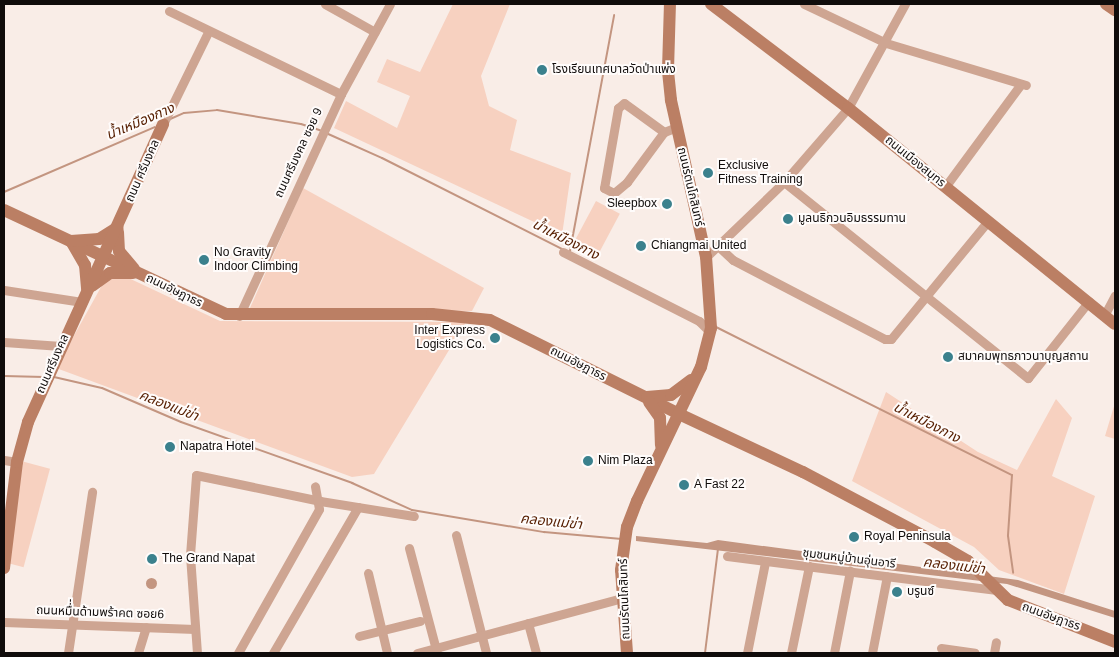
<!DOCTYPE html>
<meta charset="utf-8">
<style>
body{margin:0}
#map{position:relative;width:1119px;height:657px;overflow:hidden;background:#f9ede7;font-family:Helvetica,"Noto Sans Thai",sans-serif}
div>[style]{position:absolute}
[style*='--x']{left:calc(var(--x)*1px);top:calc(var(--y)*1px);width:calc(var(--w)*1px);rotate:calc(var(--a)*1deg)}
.green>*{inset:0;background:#f7d1c0;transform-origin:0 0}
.water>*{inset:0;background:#c39580}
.round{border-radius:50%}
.stream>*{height:2px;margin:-1px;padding:0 1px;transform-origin:1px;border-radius:1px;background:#c39580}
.street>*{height:9px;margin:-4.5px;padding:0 4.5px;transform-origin:4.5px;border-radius:4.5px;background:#cea592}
.secondary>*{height:12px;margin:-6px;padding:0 6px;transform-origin:6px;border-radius:6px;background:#bb7f64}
.dots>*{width:14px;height:14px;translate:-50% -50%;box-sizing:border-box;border:2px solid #fffcfb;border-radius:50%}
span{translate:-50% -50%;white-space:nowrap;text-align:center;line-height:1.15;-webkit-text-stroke:4px #fffcfb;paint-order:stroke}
.poi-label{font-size:12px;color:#100c0b}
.left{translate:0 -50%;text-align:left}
.right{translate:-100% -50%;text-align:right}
.street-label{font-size:12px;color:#100c0b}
.water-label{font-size:14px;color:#561e00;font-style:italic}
.frame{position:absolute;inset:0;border:5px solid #100c0b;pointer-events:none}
</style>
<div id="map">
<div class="green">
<div style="clip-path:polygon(453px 4px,510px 4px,481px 76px,489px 106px,517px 120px,510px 150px,571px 173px,562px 235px,334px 128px,346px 101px,397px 128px,410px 96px,377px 82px,387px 59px,420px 72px)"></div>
<div style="clip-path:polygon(303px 188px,484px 288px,472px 311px,250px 308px)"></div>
<div style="left:596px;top:201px;width:27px;height:46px;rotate:28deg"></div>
<div style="clip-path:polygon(120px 274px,220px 321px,466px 322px,374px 474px,352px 477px,56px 368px,106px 278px)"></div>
<div style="clip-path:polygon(886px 392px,978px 452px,1017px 470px,1056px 399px,1072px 418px,1052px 476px,1095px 496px,1064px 594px,999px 570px,974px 547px,852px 481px)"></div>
<div style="clip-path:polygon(1115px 403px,1115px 439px,1105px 436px)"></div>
<div style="left:21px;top:461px;width:30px;height:102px;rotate:15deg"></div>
</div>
<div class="water">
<div style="clip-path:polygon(636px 536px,707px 543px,718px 540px,1018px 580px,1115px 611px,1115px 618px,1007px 584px,636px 541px)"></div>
<div class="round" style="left:145.5px;top:577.5px;width:11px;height:11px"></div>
</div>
<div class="stream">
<div style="--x:168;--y:120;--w:17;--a:-24"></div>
<div style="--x:184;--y:113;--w:33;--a:-5"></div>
<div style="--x:217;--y:110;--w:85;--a:9.5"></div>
<div style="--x:301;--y:124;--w:20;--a:18"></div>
<div style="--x:326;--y:133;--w:61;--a:24.1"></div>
<div style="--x:382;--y:158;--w:202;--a:26.8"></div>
<div style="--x:4;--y:192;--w:164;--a:-23.3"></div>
<div style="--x:570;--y:251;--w:240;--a:-79.4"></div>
<div style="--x:716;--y:327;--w:331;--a:26.6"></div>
<div style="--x:1012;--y:475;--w:61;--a:93.8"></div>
<div style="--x:1008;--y:536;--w:37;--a:82"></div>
<div style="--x:4;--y:376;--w:40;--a:1.4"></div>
<div style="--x:54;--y:377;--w:49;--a:12.9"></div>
<div style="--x:102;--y:388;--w:86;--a:23.3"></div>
<div style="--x:181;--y:422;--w:182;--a:19.6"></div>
<div style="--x:352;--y:483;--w:66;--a:24.2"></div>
<div style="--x:412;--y:510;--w:134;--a:9.5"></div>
<div style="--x:544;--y:532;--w:78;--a:5.1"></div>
<div style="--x:705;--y:653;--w:105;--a:-82.9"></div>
</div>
<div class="street">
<div style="--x:325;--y:4;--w:57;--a:29.2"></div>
<div style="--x:804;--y:4;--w:91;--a:25.4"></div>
<div style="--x:886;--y:43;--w:146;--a:16.7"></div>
<div style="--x:169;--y:11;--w:191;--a:25.8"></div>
<div style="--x:163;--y:124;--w:102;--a:-63.9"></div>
<div style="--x:664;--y:132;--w:49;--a:-144.1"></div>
<div style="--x:624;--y:103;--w:8;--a:140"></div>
<div style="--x:618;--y:108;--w:81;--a:99.9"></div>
<div style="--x:604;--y:188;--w:11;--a:27"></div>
<div style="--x:614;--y:193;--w:17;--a:-40"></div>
<div style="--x:627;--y:182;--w:62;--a:-53.5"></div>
<div style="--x:664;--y:132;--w:14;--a:-21"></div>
<div style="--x:784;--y:182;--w:313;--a:38.8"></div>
<div style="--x:1028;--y:378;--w:98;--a:-51.6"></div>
<div style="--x:945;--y:187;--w:128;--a:-53.6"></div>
<div style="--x:719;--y:247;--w:19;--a:43"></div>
<div style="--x:733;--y:260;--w:171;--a:27.5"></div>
<div style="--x:885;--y:339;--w:6;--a:0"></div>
<div style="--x:891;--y:339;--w:153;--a:-50.6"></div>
<div style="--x:563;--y:252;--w:153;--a:26.9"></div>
<div style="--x:699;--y:321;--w:16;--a:45"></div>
<div style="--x:706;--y:257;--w:108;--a:-43.9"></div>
<div style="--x:784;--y:182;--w:98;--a:-49.1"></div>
<div style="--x:848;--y:108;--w:119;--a:-61.3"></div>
<div style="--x:4;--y:290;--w:79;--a:8.7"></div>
<div style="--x:1105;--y:314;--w:21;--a:-62"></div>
<div style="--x:239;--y:316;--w:244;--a:-65.3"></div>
<div style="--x:341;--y:94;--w:102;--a:-61.4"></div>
<div style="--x:4;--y:342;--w:57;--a:4"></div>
<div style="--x:4;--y:460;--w:13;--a:9"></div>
<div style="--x:456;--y:535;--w:122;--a:75.7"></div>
<div style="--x:409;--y:548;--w:109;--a:75.1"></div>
<div style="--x:727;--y:556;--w:272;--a:7.2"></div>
<div style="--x:368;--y:573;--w:82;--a:76.6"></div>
<div style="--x:4;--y:622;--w:191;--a:2.1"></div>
<div style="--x:528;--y:623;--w:31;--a:75"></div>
<div style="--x:359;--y:636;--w:63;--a:-13.8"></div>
<div style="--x:941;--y:648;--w:34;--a:8"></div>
<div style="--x:68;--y:653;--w:163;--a:-81.5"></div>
<div style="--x:138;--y:653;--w:27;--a:-73"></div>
<div style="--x:197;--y:653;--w:98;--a:-94.1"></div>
<div style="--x:190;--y:555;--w:80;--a:-85.7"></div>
<div style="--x:196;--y:475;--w:127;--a:11.8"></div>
<div style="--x:320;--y:501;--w:95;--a:9.1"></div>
<div style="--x:238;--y:653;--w:165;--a:-60.6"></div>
<div style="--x:319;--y:509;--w:23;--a:-100"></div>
<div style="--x:273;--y:653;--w:169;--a:-59.8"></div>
<div style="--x:417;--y:653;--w:212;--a:-15"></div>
<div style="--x:747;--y:653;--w:93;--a:-78.8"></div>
<div style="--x:791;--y:653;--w:89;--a:-78.3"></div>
<div style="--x:834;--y:653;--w:84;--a:-79"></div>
<div style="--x:872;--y:653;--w:78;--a:-79"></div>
<div style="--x:994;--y:653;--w:11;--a:-80"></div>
</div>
<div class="secondary">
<div style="--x:711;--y:4;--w:172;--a:37.2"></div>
<div style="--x:848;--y:108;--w:343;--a:39"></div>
<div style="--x:1106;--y:4;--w:11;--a:34"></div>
<div style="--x:4;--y:210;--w:245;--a:25.1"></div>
<div style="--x:226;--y:314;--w:206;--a:0"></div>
<div style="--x:432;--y:314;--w:58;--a:5.9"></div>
<div style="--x:490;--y:320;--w:211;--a:26.4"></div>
<div style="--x:679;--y:414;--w:137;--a:25.1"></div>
<div style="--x:803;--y:472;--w:149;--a:27.9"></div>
<div style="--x:935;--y:542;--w:38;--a:30"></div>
<div style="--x:968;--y:561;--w:56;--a:44.3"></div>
<div style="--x:1008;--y:600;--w:115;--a:21.4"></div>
<div style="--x:118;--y:232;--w:19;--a:87"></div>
<div style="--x:119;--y:251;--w:23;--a:50"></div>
<div style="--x:71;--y:241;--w:28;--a:60"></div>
<div style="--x:85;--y:265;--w:24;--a:85"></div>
<div style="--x:71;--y:241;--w:28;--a:-4"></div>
<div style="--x:99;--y:239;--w:22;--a:-32"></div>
<div style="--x:92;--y:286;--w:22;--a:-36"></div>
<div style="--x:110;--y:273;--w:23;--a:0"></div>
<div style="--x:647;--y:397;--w:24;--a:-5"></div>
<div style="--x:671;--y:395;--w:25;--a:-37"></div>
<div style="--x:649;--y:402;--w:19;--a:55"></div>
<div style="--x:660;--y:418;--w:27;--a:88"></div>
<div style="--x:4;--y:568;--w:107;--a:-83"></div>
<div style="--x:17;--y:462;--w:41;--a:-74.6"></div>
<div style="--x:28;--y:422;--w:327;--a:-65.6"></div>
<div style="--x:627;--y:653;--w:83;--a:-94.1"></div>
<div style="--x:621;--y:570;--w:43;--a:-82.1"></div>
<div style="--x:627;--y:527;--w:28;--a:-69"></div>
<div style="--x:637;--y:501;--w:148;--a:-64.5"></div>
<div style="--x:701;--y:367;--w:40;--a:-75.6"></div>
<div style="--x:711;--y:328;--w:71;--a:-94"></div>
<div style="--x:706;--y:257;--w:161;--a:-102.6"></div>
<div style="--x:671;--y:100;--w:30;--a:-96"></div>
<div style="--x:668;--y:70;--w:66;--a:-88.3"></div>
</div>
<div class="dots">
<div style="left:542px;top:70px;background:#3b818d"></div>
<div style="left:708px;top:173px;background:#3b818d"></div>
<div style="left:667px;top:204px;background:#3b818d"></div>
<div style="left:788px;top:219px;background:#3b818d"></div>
<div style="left:641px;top:246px;background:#3b818d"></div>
<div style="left:204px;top:260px;background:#3b818d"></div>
<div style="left:495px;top:338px;background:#3b818d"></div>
<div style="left:948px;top:357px;background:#3b818d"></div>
<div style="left:170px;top:447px;background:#3b818d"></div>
<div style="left:588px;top:461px;background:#3b818d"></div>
<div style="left:684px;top:485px;background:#3b818d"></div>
<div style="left:854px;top:537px;background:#3b818d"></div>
<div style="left:152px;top:559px;background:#3b818d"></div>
<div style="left:897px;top:592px;background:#3b818d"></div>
</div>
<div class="poi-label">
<span class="left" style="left:552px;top:70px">โรงเรียนเทศบาลวัดป่าแพ่ง</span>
<span class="left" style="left:718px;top:173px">Exclusive<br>Fitness Training</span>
<span class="right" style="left:657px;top:204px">Sleepbox</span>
<span class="left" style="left:798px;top:219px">มูลนธิกวนอิมธรรมทาน</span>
<span class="left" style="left:651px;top:246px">Chiangmai United</span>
<span class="left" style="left:214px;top:260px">No Gravity<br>Indoor Climbing</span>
<span class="right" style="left:485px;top:338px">Inter Express<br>Logistics Co.</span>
<span class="left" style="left:958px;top:357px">สมาคมพุทธภาวนาบุญสถาน</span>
<span class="left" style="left:180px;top:447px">Napatra Hotel</span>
<span class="left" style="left:598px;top:461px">Nim Plaza</span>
<span class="left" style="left:694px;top:485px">A Fast 22</span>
<span class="left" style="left:864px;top:537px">Royal Peninsula</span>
<span class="left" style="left:162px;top:559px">The Grand Napat</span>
<span class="left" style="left:907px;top:592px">บรูนซ์</span>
</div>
<div class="street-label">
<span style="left:299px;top:153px;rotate:-65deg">ถนนศรีมงคล ซอย 9</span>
<span style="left:915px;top:162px;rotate:39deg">ถนนเมืองสมุทร</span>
<span style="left:143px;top:171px;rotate:-66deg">ถนน ศรีมงคล</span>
<span style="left:690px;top:187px;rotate:77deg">ถนนรัตนโกสินทร์</span>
<span style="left:174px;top:291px;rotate:26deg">ถนนอัษฎาธร</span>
<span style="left:53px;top:364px;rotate:-66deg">ถนนศรีมงคล</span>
<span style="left:578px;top:364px;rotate:27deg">ถนนอัษฎาธร</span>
<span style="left:849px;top:559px;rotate:7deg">ชุมชนหมู่บ้านอุ่นอารี</span>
<span style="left:625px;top:599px;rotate:-92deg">ถนนรัตนโกสินทร์</span>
<span style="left:100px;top:613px;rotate:2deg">ถนนหมื่่นด้ามพร้าคต ซอย6</span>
<span style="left:1051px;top:617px;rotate:20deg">ถนนอัษฎาธร</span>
</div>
<div class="water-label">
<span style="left:140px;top:121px;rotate:-23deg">น้ำเหมืองกาง</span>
<span style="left:566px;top:239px;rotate:27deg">น้ำเหมืองกาง</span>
<span style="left:169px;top:405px;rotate:21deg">คลองแม่ข่า</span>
<span style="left:927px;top:422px;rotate:27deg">น้ำเหมืองกาง</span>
<span style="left:551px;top:521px;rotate:6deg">คลองแม่ข่า</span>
<span style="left:954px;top:565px;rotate:7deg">คลองแม่ข่า</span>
</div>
<div class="frame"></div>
</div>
